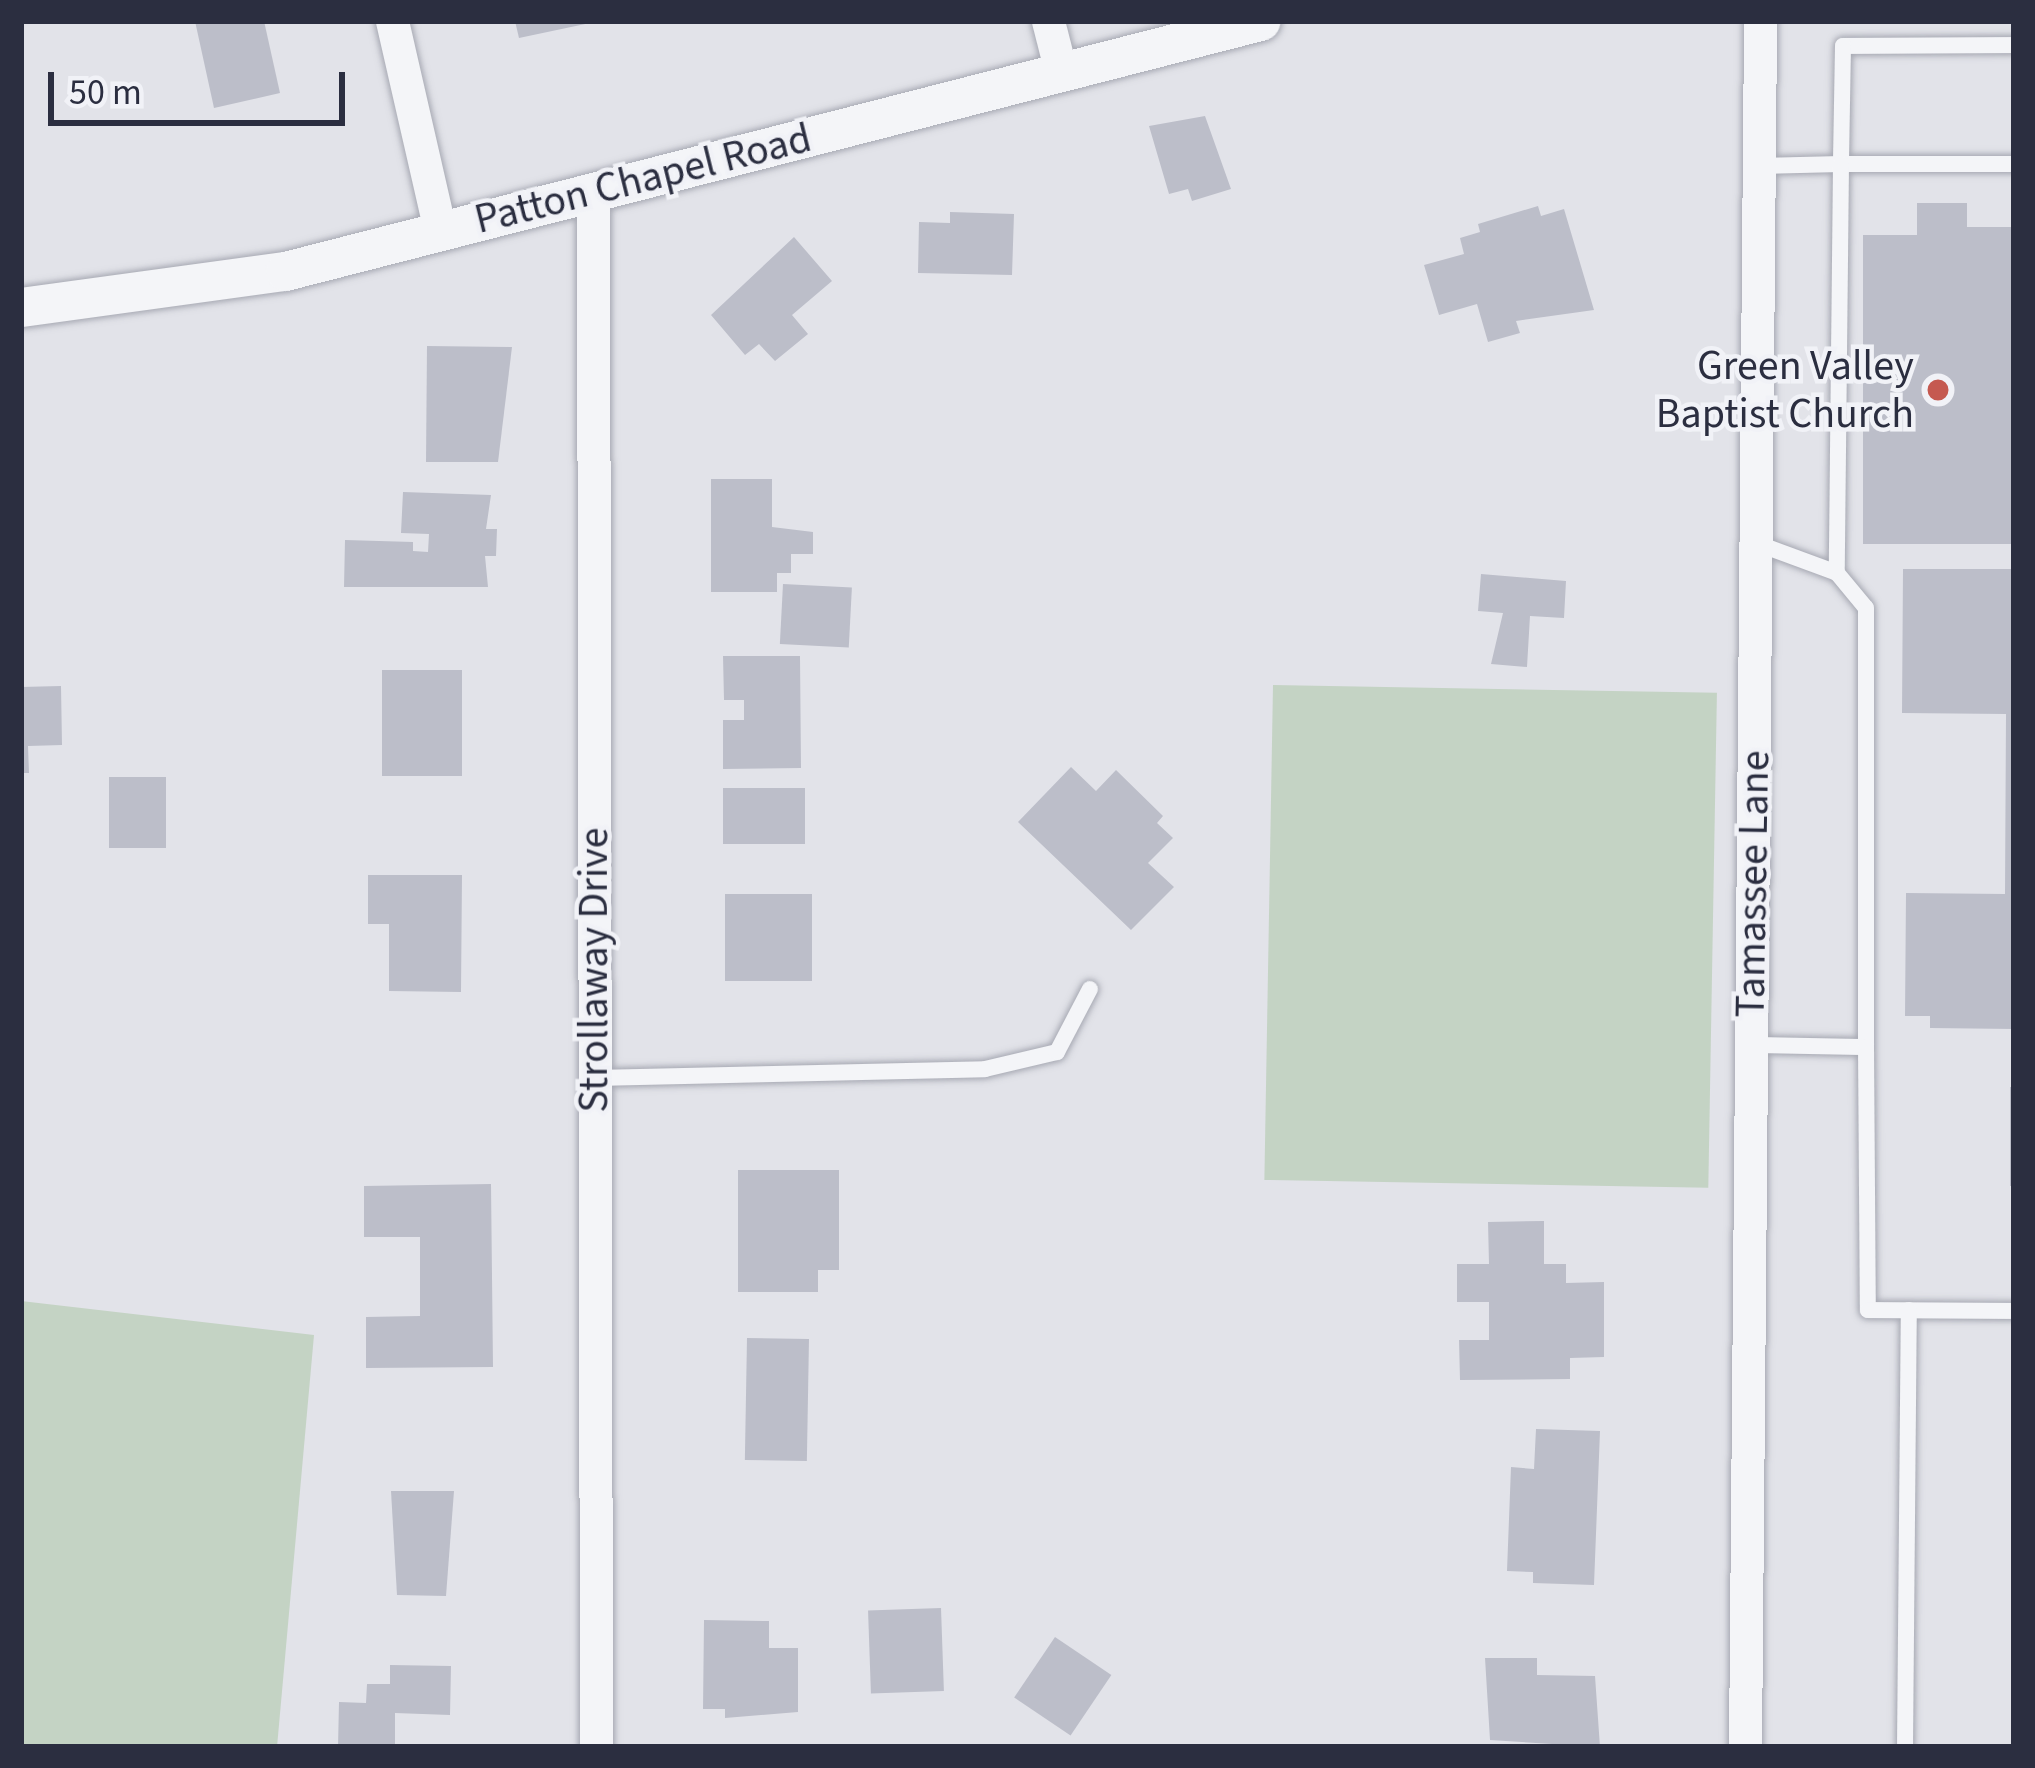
<!DOCTYPE html>
<style>
body{margin:0}
#map{position:relative;width:2035px;height:1768px;overflow:hidden;background:#e2e3e9;font-family:"Source Sans 3",sans-serif}
div>[style]{position:absolute}
[style*='--x']{left:calc(var(--x)*1px);top:calc(var(--y)*1px);width:calc(var(--w)*1px);rotate:calc(var(--a)*1deg)}
.green>*{inset:0;background:#c4d3c4;transform-origin:0 0}
.building>*{inset:0;background:#bcbec9;transform-origin:0 0}
.roads{filter:drop-shadow(0 0 3px #a7a9b3) drop-shadow(0 0 3px #a7a9b3)}
.service>*{height:16px;margin:-8px;padding:0 8px;transform-origin:8px;border-radius:8px;background:#f4f5f8}
.minor>*{height:33px;margin:-16.5px;padding:0 16.5px;transform-origin:16.5px;border-radius:16.5px;background:#f4f5f8}
.tertiary>*{height:39px;margin:-19.5px;padding:0 19.5px;transform-origin:19.5px;border-radius:19.5px;background:#f4f5f8}
.dots>*{width:33px;height:33px;translate:-50% -50%;box-sizing:border-box;border:6px solid #f1f2f7;border-radius:50%}
span{translate:-50% -50%;white-space:nowrap;text-align:center;line-height:1.15;-webkit-text-stroke:9px #f1f2f7;paint-order:stroke}
.street-label{font-size:42px;color:#2b2e40}
.poi-label{font-size:42px;color:#2b2e40}
.right{translate:-100% -50%;text-align:right}
.frame{position:absolute;inset:0;border:24px solid #2b2e40;pointer-events:none}
.scale{position:absolute;left:48px;top:72px;width:297px;height:54px;box-sizing:border-box;border:6px solid #2b2e40;border-top:0;padding-left:15px;font-size:36px;line-height:42px;white-space:nowrap;color:#2b2e40;-webkit-text-stroke:9px #f1f2f7;paint-order:stroke}
</style>
<div id="map">
<div class="green">
<div style="left:1273px;top:685px;width:444px;height:495px;rotate:1deg"></div>
<div style="clip-path:polygon(21px 1301px,314px 1335px,277px 1747px,21px 1747px)"></div>
</div>
<div class="building">
<div style="clip-path:polygon(195px 21px,264px 21px,280px 93px,214px 108px)"></div>
<div style="clip-path:polygon(515px 21px,590px 21px,590px 23px,519px 38px)"></div>
<div style="clip-path:polygon(1205px 116px,1231px 189px,1192px 201px,1188px 189px,1169px 194px,1149px 126px)"></div>
<div style="clip-path:polygon(1917px 203px,1967px 203px,1967px 227px,2014px 227px,2014px 544px,1863px 544px,1863px 235px,1917px 235px)"></div>
<div style="clip-path:polygon(1538px 206px,1541px 216px,1564px 209px,1594px 310px,1516px 321px,1520px 333px,1488px 342px,1477px 304px,1439px 315px,1424px 265px,1464px 254px,1460px 238px,1480px 232px,1478px 224px)"></div>
<div style="clip-path:polygon(950px 212px,1014px 214px,1012px 275px,918px 273px,919px 222px,950px 223px)"></div>
<div style="clip-path:polygon(794px 237px,832px 281px,792px 315px,808px 334px,775px 361px,759px 344px,745px 355px,711px 315px)"></div>
<div style="clip-path:polygon(427px 346px,512px 347px,498px 462px,426px 462px)"></div>
<div style="clip-path:polygon(711px 479px,772px 479px,772px 527px,813px 532px,813px 554px,791px 554px,791px 573px,777px 573px,777px 592px,711px 592px)"></div>
<div style="clip-path:polygon(403px 492px,491px 495px,486px 529px,497px 529px,496px 556px,485px 556px,488px 587px,344px 587px,345px 540px,413px 542px,413px 551px,428px 552px,429px 534px,401px 533px)"></div>
<div style="clip-path:polygon(1903px 569px,2014px 569px,2014px 1029px,1930px 1028px,1930px 1016px,1905px 1016px,1906px 893px,2005px 894px,2006px 714px,1902px 713px)"></div>
<div style="clip-path:polygon(1481px 574px,1566px 581px,1564px 618px,1530px 616px,1527px 667px,1491px 664px,1503px 613px,1478px 611px)"></div>
<div style="left:783px;top:584px;width:69px;height:60px;rotate:3deg"></div>
<div style="clip-path:polygon(723px 656px,800px 656px,801px 768px,723px 769px,723px 720px,744px 720px,744px 700px,724px 700px)"></div>
<div style="left:382px;top:670px;width:80px;height:106px"></div>
<div style="clip-path:polygon(61px 686px,62px 745px,28px 746px,29px 773px,21px 773px,21px 687px)"></div>
<div style="clip-path:polygon(1071px 767px,1096px 791px,1116px 770px,1163px 816px,1157px 823px,1173px 838px,1148px 863px,1174px 887px,1131px 930px,1018px 822px)"></div>
<div style="left:109px;top:777px;width:57px;height:71px"></div>
<div style="left:723px;top:788px;width:82px;height:56px"></div>
<div style="clip-path:polygon(368px 875px,462px 875px,461px 992px,389px 991px,389px 924px,368px 924px)"></div>
<div style="left:725px;top:894px;width:87px;height:87px"></div>
<div style="left:2010px;top:1087px;width:4px;height:99px"></div>
<div style="clip-path:polygon(738px 1170px,839px 1170px,839px 1270px,818px 1270px,818px 1292px,738px 1292px)"></div>
<div style="clip-path:polygon(491px 1184px,493px 1367px,366px 1368px,366px 1317px,420px 1316px,420px 1237px,364px 1237px,364px 1186px)"></div>
<div style="clip-path:polygon(1544px 1221px,1544px 1264px,1566px 1264px,1566px 1283px,1604px 1282px,1604px 1357px,1570px 1358px,1570px 1379px,1460px 1380px,1459px 1340px,1489px 1340px,1489px 1302px,1457px 1302px,1457px 1264px,1489px 1264px,1488px 1222px)"></div>
<div style="left:747px;top:1338px;width:62px;height:122px;rotate:1deg"></div>
<div style="clip-path:polygon(1536px 1429px,1600px 1431px,1594px 1585px,1533px 1583px,1533px 1572px,1507px 1571px,1511px 1467px,1534px 1469px)"></div>
<div style="clip-path:polygon(391px 1491px,454px 1491px,446px 1596px,397px 1595px)"></div>
<div style="left:941px;top:1608px;width:83px;height:73px;rotate:88deg"></div>
<div style="clip-path:polygon(704px 1620px,769px 1621px,769px 1648px,798px 1648px,798px 1712px,725px 1718px,725px 1709px,703px 1709px)"></div>
<div style="left:1055px;top:1637px;width:68px;height:73px;rotate:34deg"></div>
<div style="clip-path:polygon(1485px 1658px,1537px 1658px,1537px 1675px,1595px 1676px,1600px 1747px,1490px 1740px)"></div>
<div style="clip-path:polygon(390px 1665px,451px 1666px,450px 1715px,395px 1713px,395px 1747px,338px 1747px,339px 1702px,366px 1703px,367px 1684px,390px 1684px)"></div>
</div>
<div class="roads">
<div class="service">
<div style="--x:2014;--y:45;--w:171;--a:179.7"></div>
<div style="--x:1843;--y:46;--w:118;--a:91"></div>
<div style="--x:1841;--y:164;--w:173;--a:0"></div>
<div style="--x:1759;--y:166;--w:82;--a:-1.4"></div>
<div style="--x:1841;--y:164;--w:409;--a:90.6"></div>
<div style="--x:1756;--y:543;--w:86;--a:20.3"></div>
<div style="--x:1837;--y:573;--w:45;--a:50.4"></div>
<div style="--x:1866;--y:608;--w:439;--a:90"></div>
<div style="--x:1752;--y:1045;--w:114;--a:1"></div>
<div style="--x:1866;--y:1047;--w:263;--a:89.6"></div>
<div style="--x:1868;--y:1310;--w:146;--a:0.4"></div>
<div style="--x:595;--y:1078;--w:390;--a:-1.3"></div>
<div style="--x:985;--y:1069;--w:74;--a:-13.3"></div>
<div style="--x:1057;--y:1052;--w:71;--a:-62.4"></div>
<div style="--x:1905;--y:1747;--w:437;--a:-89.5"></div>
</div>
<div class="minor">
<div style="--x:392;--y:21;--w:215;--a:77.1"></div>
<div style="--x:1048;--y:21;--w:49;--a:75.7"></div>
<div style="--x:593;--y:192;--w:1555;--a:89.89"></div>
<div style="--x:1745;--y:1747;--w:1726;--a:-89.5"></div>
</div>
<div class="tertiary">
<div style="--x:21;--y:307;--w:266;--a:-7.8"></div>
<div style="--x:285;--y:271;--w:1007;--a:-14.38"></div>
</div>
</div>
<div class="dots">
<div style="left:1938px;top:390px;background:#c55950"></div>
</div>
<div class="street-label">
<span style="left:643px;top:179px;rotate:-14deg">Patton Chapel Road</span>
<span style="left:1753px;top:884px;rotate:-89deg">Tamassee Lane</span>
<span style="left:594px;top:970px;rotate:-90deg">Strollaway Drive</span>
</div>
<div class="poi-label">
<span class="right" style="left:1914px;top:390px">Green Valley<br>Baptist Church</span>
</div>
<div class="frame"></div>
<div class="scale">50 m</div>
</div>
